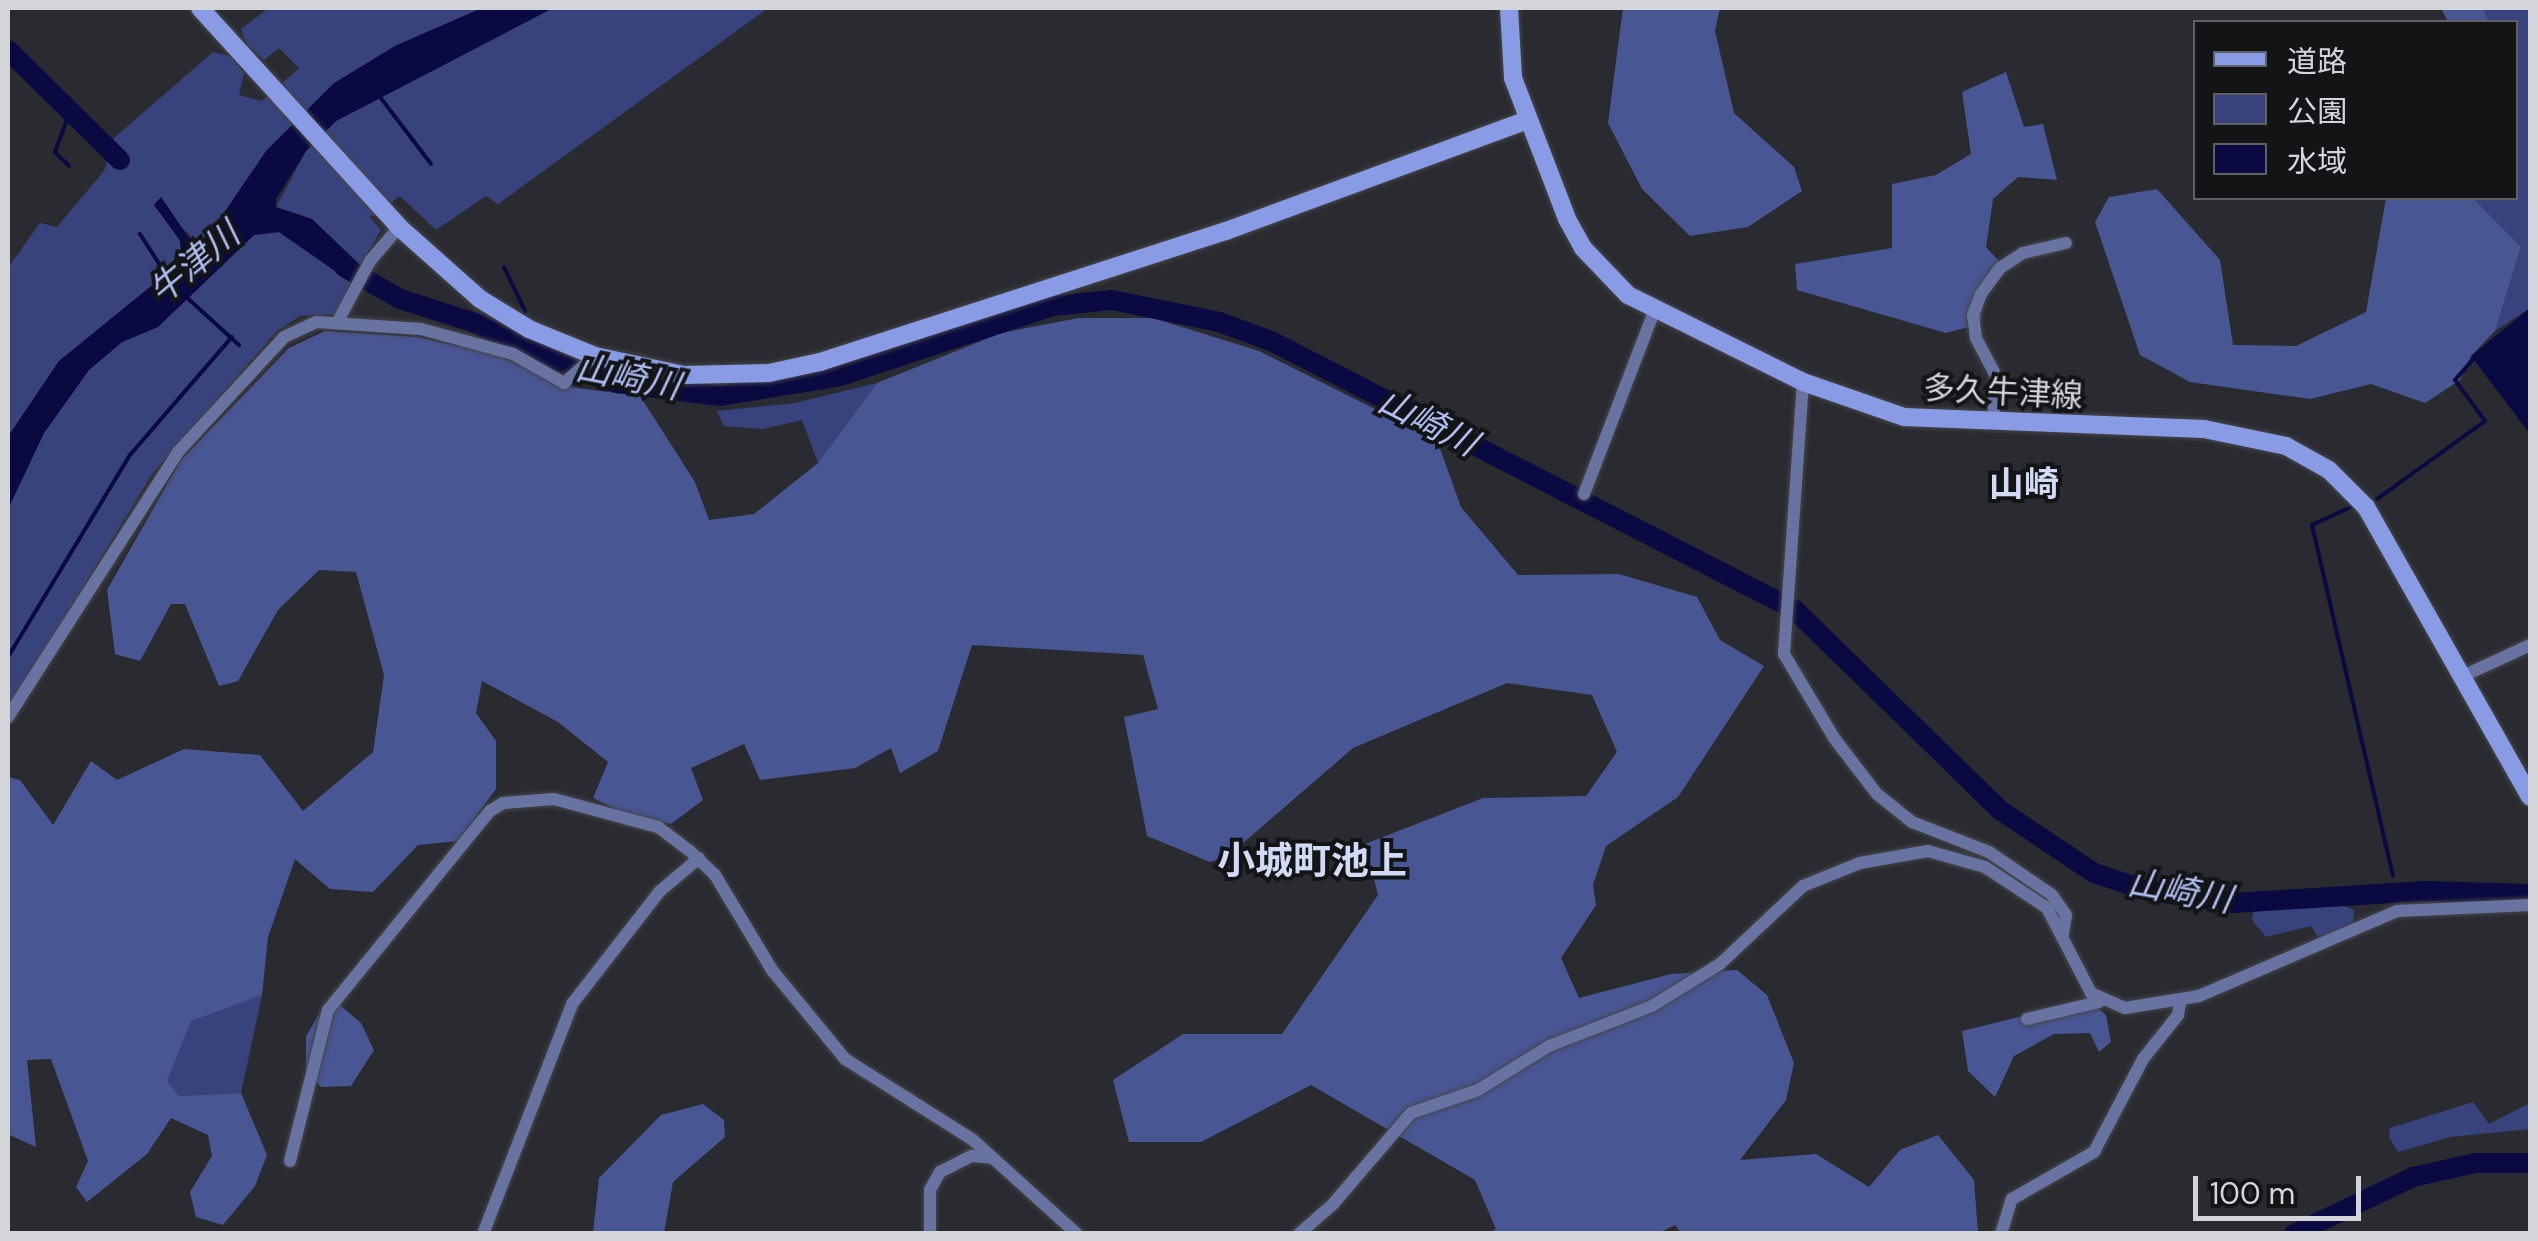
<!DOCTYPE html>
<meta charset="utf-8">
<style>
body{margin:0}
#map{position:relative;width:2538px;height:1241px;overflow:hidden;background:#2a2b31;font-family:"DM Sans","Noto Sans JP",sans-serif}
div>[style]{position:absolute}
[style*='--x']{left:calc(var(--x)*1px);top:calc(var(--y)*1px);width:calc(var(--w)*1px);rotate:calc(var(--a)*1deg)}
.green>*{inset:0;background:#38437e}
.forest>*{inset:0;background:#495694}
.water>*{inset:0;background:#0b0941}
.stream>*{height:4px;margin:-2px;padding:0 2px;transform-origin:2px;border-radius:2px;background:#0b0941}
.river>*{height:20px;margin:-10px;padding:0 10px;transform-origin:10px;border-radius:10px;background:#0b0941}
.roads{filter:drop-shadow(0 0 2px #45464c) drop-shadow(0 0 2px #45464c)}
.street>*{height:12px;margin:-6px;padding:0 6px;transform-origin:6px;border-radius:6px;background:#6873a1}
.secondary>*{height:18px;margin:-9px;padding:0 9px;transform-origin:9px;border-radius:9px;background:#899be4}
span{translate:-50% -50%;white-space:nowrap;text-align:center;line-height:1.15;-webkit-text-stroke:8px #131416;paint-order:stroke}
.street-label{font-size:32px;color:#d4d5d9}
.water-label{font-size:35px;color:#afbdf3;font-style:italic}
.neighbourhood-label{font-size:35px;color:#d2daf6;font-weight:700}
.quarter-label{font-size:38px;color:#d2daf6;font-weight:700}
.frame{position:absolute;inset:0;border:10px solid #d4d5d9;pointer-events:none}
.legend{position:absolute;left:2193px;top:20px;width:325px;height:180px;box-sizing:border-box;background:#131416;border:2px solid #606164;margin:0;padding:12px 18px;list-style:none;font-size:30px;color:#d4d5d9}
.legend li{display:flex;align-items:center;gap:20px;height:50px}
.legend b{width:50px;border:2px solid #606164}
.scale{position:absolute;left:2193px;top:1176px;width:168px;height:45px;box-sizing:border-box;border:5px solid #d4d5d9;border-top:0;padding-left:12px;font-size:30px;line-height:35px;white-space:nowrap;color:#d4d5d9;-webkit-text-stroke:8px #131416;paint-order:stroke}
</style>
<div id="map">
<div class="green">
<div style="clip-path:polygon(269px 8px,482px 8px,395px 46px,227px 213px,198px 251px,189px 234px,154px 205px,180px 241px,182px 261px,59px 361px,8px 436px,8px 268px,40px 223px,57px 227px,104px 171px,114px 138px,213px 52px,230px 56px,244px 73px,239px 95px,262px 101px,299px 68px,279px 48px,264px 60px,246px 43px,241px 29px)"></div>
<div style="clip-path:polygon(553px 8px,768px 8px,498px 204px,486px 196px,436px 230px,400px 196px,370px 217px,381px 230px,360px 265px,312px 219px,276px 207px,306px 151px,336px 121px)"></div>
<div style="clip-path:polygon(2483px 8px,2530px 8px,2530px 308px,2495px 331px,2521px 247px,2473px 198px,2516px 198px,2516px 22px,2489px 22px)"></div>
<div style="clip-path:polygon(279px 232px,351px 282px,336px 314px,300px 316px,277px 331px,152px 474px,8px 710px,8px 509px,44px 433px,89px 370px,122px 342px,158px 327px,254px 235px)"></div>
<div style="clip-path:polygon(877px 383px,818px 463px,802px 420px,763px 429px,724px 426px,717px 411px,795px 403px)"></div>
<div style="clip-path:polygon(2339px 904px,2354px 910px,2353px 924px,2321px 942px,2311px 926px,2266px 937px,2252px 920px,2255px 906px)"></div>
<div style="clip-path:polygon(262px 995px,241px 1093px,179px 1096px,166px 1080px,191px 1020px)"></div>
<div style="clip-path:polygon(2473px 1102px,2489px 1124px,2530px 1103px,2530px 1129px,2450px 1137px,2398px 1152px,2389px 1137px,2390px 1128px)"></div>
</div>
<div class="forest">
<div style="clip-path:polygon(1623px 8px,1720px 8px,1715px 31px,1734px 113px,1794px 167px,1802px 191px,1748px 227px,1690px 236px,1642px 189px,1608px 123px)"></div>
<div style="clip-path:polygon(2441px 8px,2483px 8px,2489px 22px,2448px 22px)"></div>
<div style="clip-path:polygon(2006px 72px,2024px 127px,2043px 124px,2057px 180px,2018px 177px,1993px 199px,1986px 247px,2007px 270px,1985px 297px,1980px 324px,1946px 333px,1797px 290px,1795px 264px,1892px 248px,1892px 184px,1936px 175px,1971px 154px,1962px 92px)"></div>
<div style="clip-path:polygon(2157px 189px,2220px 260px,2233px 345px,2296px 346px,2366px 312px,2386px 198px,2473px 198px,2521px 247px,2495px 331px,2471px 356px,2460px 380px,2425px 403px,2371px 384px,2310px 399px,2190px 382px,2140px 355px,2095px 222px,2109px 197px)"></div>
<div style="clip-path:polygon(1079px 318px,1153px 318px,1259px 351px,1437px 440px,1461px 507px,1518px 575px,1619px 574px,1697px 597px,1720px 640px,1764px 666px,1678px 797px,1606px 846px,1593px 885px,1596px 905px,1561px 958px,1579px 998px,1671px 974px,1737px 970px,1767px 995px,1794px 1063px,1786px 1100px,1740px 1160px,1816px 1154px,1869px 1187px,1900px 1150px,1938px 1135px,1974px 1180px,1978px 1233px,1682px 1234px,1675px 1225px,1657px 1234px,1489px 1233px,1496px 1229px,1475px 1180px,1311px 1085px,1201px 1142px,1129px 1142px,1113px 1080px,1183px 1034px,1282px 1034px,1378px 895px,1365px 844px,1483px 798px,1586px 796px,1617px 752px,1592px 695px,1507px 683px,1353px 748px,1228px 856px,1210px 862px,1147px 836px,1124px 717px,1158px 709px,1143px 655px,972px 645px,938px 751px,900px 773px,891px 748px,855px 768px,760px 780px,744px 744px,691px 768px,703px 800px,671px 824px,635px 818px,593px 798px,608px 762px,558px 722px,482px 681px,476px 713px,496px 741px,496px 789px,458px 841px,418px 845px,373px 892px,330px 889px,295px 859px,268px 937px,262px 995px,191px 1021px,167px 1081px,179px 1096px,241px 1093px,267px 1155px,255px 1186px,223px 1225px,196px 1217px,190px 1192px,212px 1156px,208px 1135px,171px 1118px,147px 1154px,87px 1202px,76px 1187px,88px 1161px,51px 1059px,27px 1060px,36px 1147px,10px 1135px,8px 777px,20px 780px,53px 825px,91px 761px,117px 780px,184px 749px,260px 755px,303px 811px,373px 752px,384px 675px,356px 572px,319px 570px,278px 610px,238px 681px,219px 686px,185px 604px,171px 604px,140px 661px,115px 654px,107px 590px,181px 460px,289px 348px,325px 331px,417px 337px,497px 355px,569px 387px,640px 396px,695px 482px,709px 520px,754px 514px,818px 463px,877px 383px,1001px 333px)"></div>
<div style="clip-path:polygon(2088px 1000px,2106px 1015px,2111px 1042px,2099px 1052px,2090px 1033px,2054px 1034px,2014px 1056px,1995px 1097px,1968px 1071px,1962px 1031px)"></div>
<div style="clip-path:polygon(340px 1005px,361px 1023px,374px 1050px,351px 1086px,321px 1087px,306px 1071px,306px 1036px,324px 1006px)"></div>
<div style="clip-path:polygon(703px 1104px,724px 1120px,725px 1137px,673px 1182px,664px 1233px,593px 1233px,599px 1178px,661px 1115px)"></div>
</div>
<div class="water">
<div style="clip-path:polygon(482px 8px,553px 8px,336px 121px,306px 151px,276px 199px,276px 207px,312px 219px,360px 265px,351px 282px,279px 232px,254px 235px,158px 327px,122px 342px,89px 370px,44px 433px,8px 509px,8px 437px,59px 361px,182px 261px,180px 240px,154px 205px,161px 197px,198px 251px,266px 151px,334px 83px,395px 46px)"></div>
<div style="clip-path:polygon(2530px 308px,2530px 434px,2471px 356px)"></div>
</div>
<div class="stream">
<div style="--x:380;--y:97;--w:84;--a:52.7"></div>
<div style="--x:69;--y:166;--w:20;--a:-135"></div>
<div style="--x:55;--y:152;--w:44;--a:-69.9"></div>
<div style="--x:140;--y:234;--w:50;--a:57.3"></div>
<div style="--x:504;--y:267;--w:49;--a:64.5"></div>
<div style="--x:183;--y:294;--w:76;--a:42.3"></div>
<div style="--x:2377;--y:499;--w:133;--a:-35.8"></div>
<div style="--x:2485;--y:421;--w:51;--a:-126.2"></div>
<div style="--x:2455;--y:380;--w:28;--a:-49"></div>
<div style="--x:2351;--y:507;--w:43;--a:155.2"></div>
<div style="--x:2312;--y:525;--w:360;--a:77"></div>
<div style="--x:8;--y:657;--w:236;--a:-58.9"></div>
<div style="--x:130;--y:455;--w:156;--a:-49.2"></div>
</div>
<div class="river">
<div style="--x:8;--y:50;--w:157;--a:44.5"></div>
<div style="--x:344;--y:267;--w:64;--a:29.7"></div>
<div style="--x:400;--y:299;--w:79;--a:17.7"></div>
<div style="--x:475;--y:323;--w:100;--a:25.5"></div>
<div style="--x:565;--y:366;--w:56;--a:17.8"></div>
<div style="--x:618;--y:383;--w:103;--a:7.3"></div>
<div style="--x:720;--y:396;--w:119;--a:-9.2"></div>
<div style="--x:837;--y:377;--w:227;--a:-18.2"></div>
<div style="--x:1053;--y:306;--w:59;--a:-5.8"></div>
<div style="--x:1112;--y:300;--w:109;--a:11.6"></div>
<div style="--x:1219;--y:322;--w:55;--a:20.1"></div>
<div style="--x:1271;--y:341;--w:589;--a:27.17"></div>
<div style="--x:1795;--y:610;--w:286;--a:44.3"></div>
<div style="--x:2000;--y:810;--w:113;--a:33.8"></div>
<div style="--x:2094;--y:873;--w:54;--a:18.4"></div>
<div style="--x:2145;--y:890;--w:90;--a:8.3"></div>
<div style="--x:2234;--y:903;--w:193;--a:-3.6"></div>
<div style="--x:2427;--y:891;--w:103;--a:1.7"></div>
<div style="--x:2294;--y:1234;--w:132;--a:-25.6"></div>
<div style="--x:2413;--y:1177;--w:64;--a:-12.7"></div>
<div style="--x:2475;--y:1163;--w:55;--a:0"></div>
</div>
<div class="roads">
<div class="street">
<div style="--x:338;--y:321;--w:68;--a:-61.9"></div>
<div style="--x:370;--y:261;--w:45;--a:-49.5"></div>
<div style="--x:1803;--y:382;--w:273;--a:94"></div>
<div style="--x:1784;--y:654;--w:98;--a:59.2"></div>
<div style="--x:1834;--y:738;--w:71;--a:52.5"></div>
<div style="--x:1877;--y:794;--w:45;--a:38.7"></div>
<div style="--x:1912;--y:822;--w:83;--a:21.3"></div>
<div style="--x:1989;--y:852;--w:76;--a:34.3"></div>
<div style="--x:2052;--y:895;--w:24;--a:55"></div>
<div style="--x:2066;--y:915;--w:19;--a:99"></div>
<div style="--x:1993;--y:423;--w:47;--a:-86.3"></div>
<div style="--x:1996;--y:376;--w:43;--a:-117.8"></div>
<div style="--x:1976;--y:338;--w:23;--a:-97"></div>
<div style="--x:1973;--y:315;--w:22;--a:-69"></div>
<div style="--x:1981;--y:294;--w:32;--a:-54"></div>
<div style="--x:2000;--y:268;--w:27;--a:-33"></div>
<div style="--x:2023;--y:253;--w:44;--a:-13.1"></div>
<div style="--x:1584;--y:494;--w:195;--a:-69"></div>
<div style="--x:2463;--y:676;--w:74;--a:-24.8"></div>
<div style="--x:8;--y:717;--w:315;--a:-57.3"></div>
<div style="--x:178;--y:452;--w:156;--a:-47.3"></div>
<div style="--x:284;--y:337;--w:35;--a:-25"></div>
<div style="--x:316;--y:322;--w:105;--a:3.8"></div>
<div style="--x:421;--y:329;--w:95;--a:15.2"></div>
<div style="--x:513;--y:354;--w:59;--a:29.6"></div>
<div style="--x:564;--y:383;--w:41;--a:-41.1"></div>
<div style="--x:2027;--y:1019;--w:74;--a:-13.3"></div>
<div style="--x:290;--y:1161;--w:156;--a:-75.9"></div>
<div style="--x:328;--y:1010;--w:257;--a:-50.9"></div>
<div style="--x:490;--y:811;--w:15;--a:-32"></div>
<div style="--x:503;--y:803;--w:51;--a:-4.5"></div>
<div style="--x:554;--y:799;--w:108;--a:15.1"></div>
<div style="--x:658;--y:827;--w:39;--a:37"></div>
<div style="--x:689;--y:850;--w:36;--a:44"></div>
<div style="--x:715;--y:875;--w:111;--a:59"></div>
<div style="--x:772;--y:970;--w:115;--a:50.6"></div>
<div style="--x:845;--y:1059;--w:151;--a:32.3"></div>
<div style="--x:973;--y:1140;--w:140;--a:42.1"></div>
<div style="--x:483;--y:1234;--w:247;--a:-68.8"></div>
<div style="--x:572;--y:1004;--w:143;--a:-52.1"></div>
<div style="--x:660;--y:891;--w:51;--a:-40.2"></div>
<div style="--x:930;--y:1234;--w:44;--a:-90"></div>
<div style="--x:930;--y:1190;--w:21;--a:-61"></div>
<div style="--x:940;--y:1172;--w:36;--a:-27"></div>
<div style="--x:972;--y:1156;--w:21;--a:5"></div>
<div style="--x:1299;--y:1234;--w:45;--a:-41.4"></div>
<div style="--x:1333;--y:1204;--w:120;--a:-49.4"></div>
<div style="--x:1411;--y:1113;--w:71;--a:-18.9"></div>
<div style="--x:1478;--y:1090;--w:84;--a:-31.8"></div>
<div style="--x:1549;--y:1046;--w:110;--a:-21.2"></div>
<div style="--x:1652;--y:1006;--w:80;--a:-31.7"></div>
<div style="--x:1720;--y:964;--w:114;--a:-43.2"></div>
<div style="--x:1803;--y:886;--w:61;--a:-22"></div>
<div style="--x:1860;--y:863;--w:69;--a:-10"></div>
<div style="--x:1928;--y:851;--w:59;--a:15.7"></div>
<div style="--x:1985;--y:867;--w:74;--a:33.5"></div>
<div style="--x:2047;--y:908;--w:96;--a:62.6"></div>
<div style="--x:2091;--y:993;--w:37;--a:24"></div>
<div style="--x:2125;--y:1008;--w:75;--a:-9.2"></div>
<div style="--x:2199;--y:996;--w:215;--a:-23.2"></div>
<div style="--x:2397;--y:911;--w:133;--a:-2.6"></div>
<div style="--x:2001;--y:1234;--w:37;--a:-73"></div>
<div style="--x:2012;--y:1199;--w:95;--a:-29.8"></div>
<div style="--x:2094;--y:1152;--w:105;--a:-62.2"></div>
<div style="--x:2143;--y:1059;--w:56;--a:-51.5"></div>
<div style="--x:2178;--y:1015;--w:13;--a:-81"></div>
</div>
<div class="secondary">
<div style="--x:200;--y:8;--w:296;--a:47.7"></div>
<div style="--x:399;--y:227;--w:108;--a:41.6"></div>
<div style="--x:480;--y:299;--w:57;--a:31.5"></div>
<div style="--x:529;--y:329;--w:71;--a:22.2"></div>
<div style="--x:595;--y:356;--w:91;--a:12.1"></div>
<div style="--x:684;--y:375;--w:85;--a:-1.3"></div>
<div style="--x:769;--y:373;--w:52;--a:-12.2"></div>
<div style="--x:820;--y:362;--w:427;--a:-17.9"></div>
<div style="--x:1226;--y:231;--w:321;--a:-20.2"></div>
<div style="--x:1509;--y:8;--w:70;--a:86.7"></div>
<div style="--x:1513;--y:78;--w:151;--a:69"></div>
<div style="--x:1567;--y:219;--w:33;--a:61"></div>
<div style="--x:1583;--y:248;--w:65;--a:46.2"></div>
<div style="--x:1628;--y:295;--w:195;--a:26.4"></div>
<div style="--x:1803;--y:382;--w:107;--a:19.1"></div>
<div style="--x:1904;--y:417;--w:300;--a:2.3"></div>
<div style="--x:2204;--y:429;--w:84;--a:11.7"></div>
<div style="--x:2286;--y:446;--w:49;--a:29.2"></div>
<div style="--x:2329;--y:470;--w:52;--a:45"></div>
<div style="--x:2366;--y:507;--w:333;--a:60.5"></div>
</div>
</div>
<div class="street-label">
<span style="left:2003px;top:392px;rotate:3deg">多久牛津線</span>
</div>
<div class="water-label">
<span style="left:194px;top:263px;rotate:-40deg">牛津川</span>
<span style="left:628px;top:377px;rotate:11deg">山崎川</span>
<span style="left:1428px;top:422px;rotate:27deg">山崎川</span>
<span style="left:2180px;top:891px;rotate:10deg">山崎川</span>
</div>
<div class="neighbourhood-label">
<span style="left:2024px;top:484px">山崎</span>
</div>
<div class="quarter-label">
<span style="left:1312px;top:862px">小城町池上</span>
</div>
<div class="frame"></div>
<ul class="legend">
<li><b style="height:12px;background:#899be4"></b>道路</li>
<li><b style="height:28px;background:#38437e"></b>公園</li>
<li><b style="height:28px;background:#0b0941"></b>水域</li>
</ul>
<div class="scale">100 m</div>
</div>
